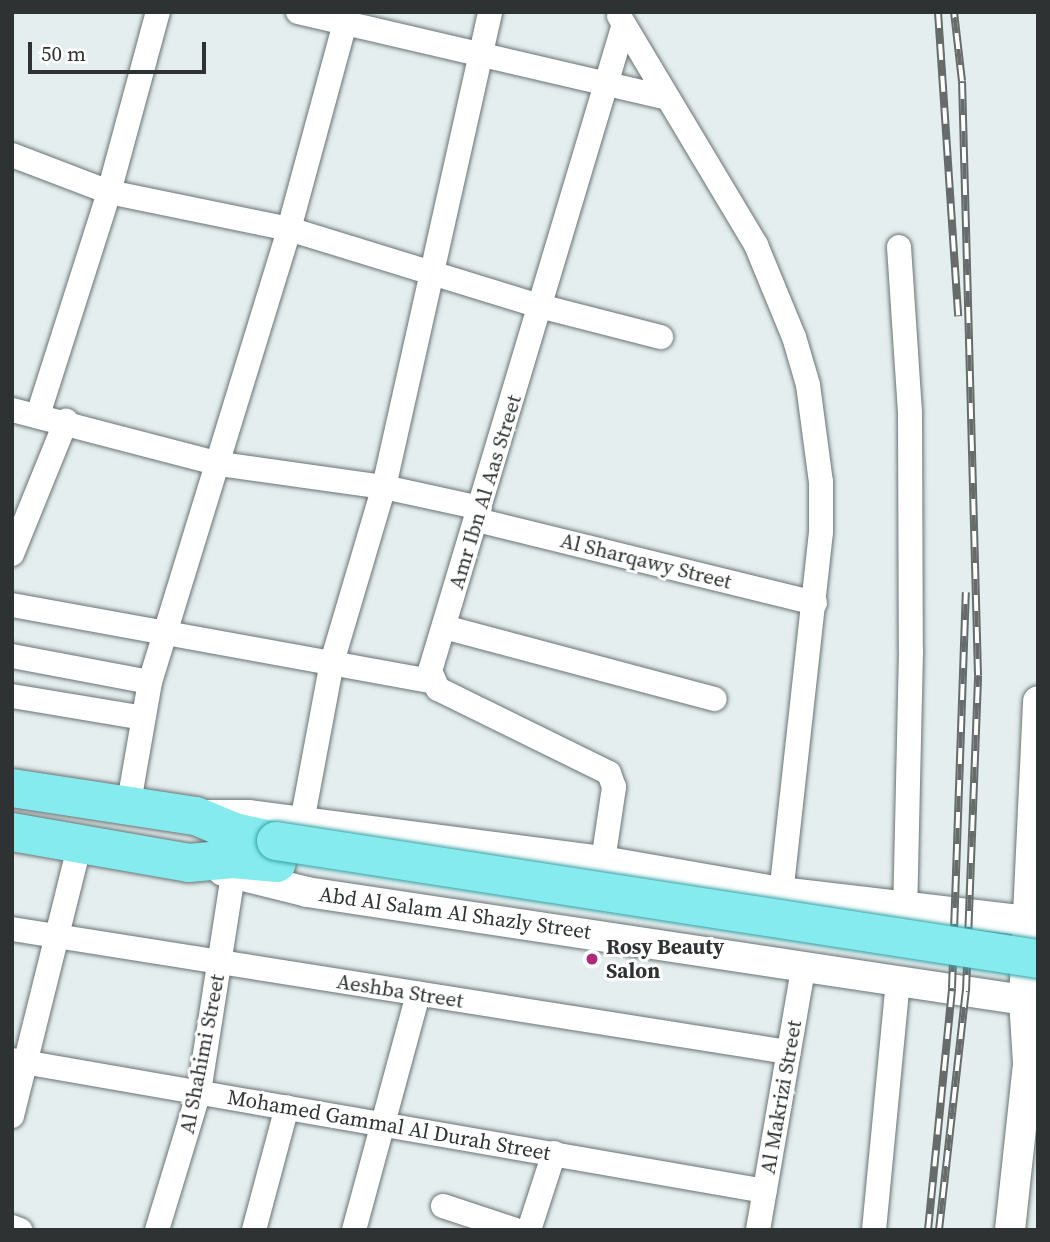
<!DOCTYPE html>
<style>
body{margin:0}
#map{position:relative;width:1050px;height:1242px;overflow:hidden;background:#e4eeef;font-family:"Source Serif 4",serif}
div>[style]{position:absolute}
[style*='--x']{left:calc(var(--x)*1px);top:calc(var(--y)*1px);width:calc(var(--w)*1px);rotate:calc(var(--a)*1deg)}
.roads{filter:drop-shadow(0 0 2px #6a7373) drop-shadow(0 0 2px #6a7373)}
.minor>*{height:24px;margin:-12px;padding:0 12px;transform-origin:12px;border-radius:12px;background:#fff}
.tertiary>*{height:30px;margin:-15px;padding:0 15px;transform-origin:15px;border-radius:15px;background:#fff}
.primary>*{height:38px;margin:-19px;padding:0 19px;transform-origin:19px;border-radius:19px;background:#86ebee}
.rail>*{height:8px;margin-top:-4px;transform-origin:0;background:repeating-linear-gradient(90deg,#fff 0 16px,#666c6c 0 32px);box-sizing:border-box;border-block:2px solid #666c6c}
.bridges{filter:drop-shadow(0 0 2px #33a1a5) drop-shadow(0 0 2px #33a1a5)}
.primary-bridge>*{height:38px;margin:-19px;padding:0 19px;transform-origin:19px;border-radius:19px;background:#86ebee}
.dots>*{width:19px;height:19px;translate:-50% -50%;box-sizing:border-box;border:4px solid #fff;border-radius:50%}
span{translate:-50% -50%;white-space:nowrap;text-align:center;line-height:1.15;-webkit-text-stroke:6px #fff;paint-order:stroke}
.street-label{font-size:21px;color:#2e3232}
.poi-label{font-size:21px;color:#2e3232;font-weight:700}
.left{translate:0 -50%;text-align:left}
.frame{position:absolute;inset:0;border:14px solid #2e3232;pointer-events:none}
.scale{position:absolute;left:28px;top:42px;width:178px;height:32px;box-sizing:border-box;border:4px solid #2e3232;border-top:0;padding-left:9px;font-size:21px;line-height:24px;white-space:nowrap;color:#2e3232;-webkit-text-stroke:5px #fff;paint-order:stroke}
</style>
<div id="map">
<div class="roads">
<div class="minor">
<div style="--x:298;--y:12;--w:379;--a:13.1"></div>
<div style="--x:619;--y:16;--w:267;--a:59.1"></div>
<div style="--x:756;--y:245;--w:100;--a:67.6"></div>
<div style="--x:794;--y:337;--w:50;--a:73.7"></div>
<div style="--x:808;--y:385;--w:98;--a:82.4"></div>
<div style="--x:821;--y:482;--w:50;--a:90"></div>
<div style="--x:821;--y:532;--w:362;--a:96.3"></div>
<div style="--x:12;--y:155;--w:104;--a:20.9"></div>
<div style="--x:109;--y:192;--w:184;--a:11.6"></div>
<div style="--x:289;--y:229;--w:263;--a:17.1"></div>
<div style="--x:540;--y:306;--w:125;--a:14.4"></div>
<div style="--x:899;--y:247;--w:166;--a:86.2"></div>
<div style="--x:910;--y:413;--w:238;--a:89.8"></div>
<div style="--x:911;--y:651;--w:257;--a:91.3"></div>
<div style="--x:12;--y:410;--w:215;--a:14.6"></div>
<div style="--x:220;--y:464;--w:166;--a:8"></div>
<div style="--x:384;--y:487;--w:98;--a:12.3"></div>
<div style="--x:38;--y:415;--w:234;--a:-72.3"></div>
<div style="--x:109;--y:192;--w:187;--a:-74.8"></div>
<div style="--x:477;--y:520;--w:348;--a:13.8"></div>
<div style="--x:12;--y:554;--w:144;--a:-67.9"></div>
<div style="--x:12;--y:605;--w:427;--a:10.3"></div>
<div style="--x:444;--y:627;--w:280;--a:14.9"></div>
<div style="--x:12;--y:656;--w:140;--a:10.7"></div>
<div style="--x:12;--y:696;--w:133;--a:9.5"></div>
<div style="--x:128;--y:808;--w:128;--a:-80.1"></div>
<div style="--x:150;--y:682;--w:474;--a:-72.9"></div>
<div style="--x:289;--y:229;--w:225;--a:-74.8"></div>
<div style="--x:302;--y:822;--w:163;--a:-79.4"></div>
<div style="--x:332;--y:662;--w:183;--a:-73.5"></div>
<div style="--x:384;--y:487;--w:487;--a:-77.4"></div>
<div style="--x:603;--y:861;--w:75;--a:-81.5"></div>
<div style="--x:614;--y:787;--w:15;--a:-110"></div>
<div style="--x:609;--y:773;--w:191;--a:-153.8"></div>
<div style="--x:438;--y:689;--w:20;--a:-114"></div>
<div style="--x:430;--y:671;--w:675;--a:-73.31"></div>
<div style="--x:12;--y:929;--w:786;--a:9.01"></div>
<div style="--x:12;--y:1060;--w:764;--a:9.87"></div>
<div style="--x:12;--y:1116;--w:281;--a:-76"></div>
<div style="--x:443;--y:1206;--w:77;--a:18.2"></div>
<div style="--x:12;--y:1227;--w:9;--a:21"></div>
<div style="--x:157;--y:1230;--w:144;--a:-73.1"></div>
<div style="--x:199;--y:1092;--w:221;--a:-81.1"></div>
<div style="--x:254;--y:1230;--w:127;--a:-75"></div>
<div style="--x:354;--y:1230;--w:245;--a:-74.8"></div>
<div style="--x:529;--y:1230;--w:81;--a:-72"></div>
<div style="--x:758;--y:1230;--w:269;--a:-80.2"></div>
<div style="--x:874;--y:1230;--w:251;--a:-84.5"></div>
</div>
<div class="tertiary">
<div style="--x:206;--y:815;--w:42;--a:0"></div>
<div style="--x:248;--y:815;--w:358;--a:7.4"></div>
<div style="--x:603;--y:861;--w:181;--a:9.9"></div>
<div style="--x:781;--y:892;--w:248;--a:6.7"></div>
<div style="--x:223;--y:871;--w:87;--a:14"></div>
<div style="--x:307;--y:892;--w:725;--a:8.57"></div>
<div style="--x:1010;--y:1230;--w:168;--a:-83.8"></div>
<div style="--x:1028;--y:1063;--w:63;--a:-93.6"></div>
<div style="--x:1024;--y:1000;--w:299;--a:-87.3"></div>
</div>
<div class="primary">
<div style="--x:12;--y:788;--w:186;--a:8.7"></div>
<div style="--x:196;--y:816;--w:41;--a:22.8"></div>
<div style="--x:234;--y:832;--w:43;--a:12.1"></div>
<div style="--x:12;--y:832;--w:180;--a:9.9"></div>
<div style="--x:189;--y:863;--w:44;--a:-5.2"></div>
<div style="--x:233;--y:859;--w:44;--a:5.2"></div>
</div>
</div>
<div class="rail">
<div style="--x:938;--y:12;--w:305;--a:86.2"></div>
<div style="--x:928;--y:1230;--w:243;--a:-84.3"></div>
<div style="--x:952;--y:988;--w:396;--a:-88"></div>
<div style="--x:939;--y:1230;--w:241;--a:-83.6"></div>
<div style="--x:966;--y:991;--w:316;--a:-87.8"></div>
<div style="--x:978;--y:675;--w:594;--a:-91.54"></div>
<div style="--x:962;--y:81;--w:69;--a:-96.6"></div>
</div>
<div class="bridges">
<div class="primary-bridge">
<div style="--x:276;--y:841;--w:771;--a:8.8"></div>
</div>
</div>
<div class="dots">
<div style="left:592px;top:959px;background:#ad2b78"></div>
</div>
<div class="street-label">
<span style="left:485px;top:492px;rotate:-73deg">Amr Ibn Al Aas Street</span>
<span style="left:646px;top:561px;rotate:14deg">Al Sharqawy Street</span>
<span style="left:455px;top:913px;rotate:8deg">Abd Al Salam Al Shazly Street</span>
<span style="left:400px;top:991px;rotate:9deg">Aeshba Street</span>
<span style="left:202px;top:1054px;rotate:-79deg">Al Shahimi Street</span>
<span style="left:781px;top:1097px;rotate:-80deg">Al Makrizi Street</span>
<span style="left:389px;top:1125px;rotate:10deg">Mohamed Gammal Al Durah Street</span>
</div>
<div class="poi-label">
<span class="left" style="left:606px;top:959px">Rosy Beauty<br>Salon</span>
</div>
<div class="frame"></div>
<div class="scale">50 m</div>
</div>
